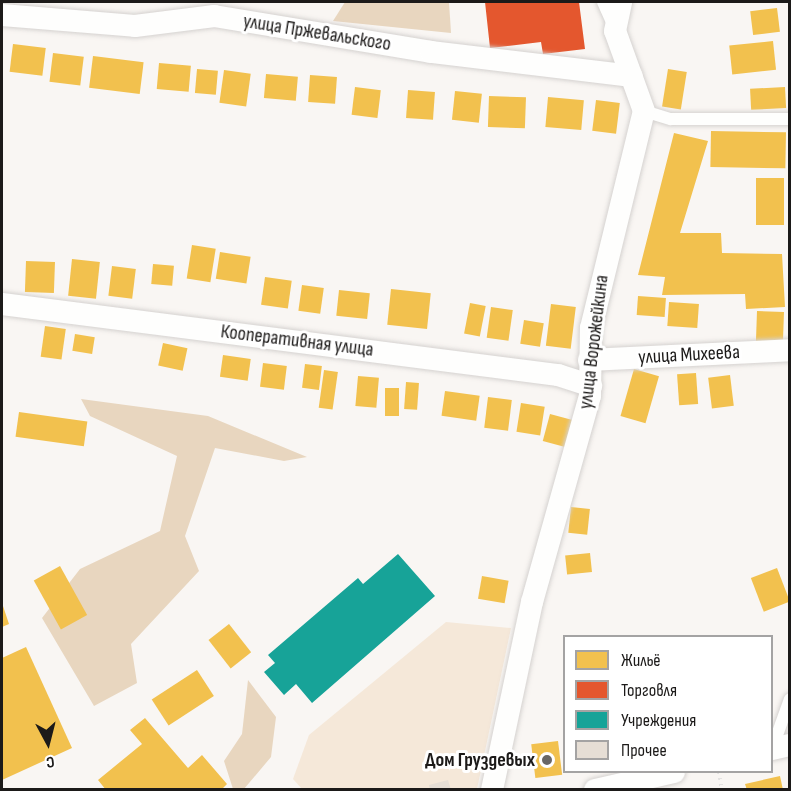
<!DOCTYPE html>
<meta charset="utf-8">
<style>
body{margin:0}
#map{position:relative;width:791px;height:791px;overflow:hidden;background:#f9f6f3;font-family:"Sofia Sans Condensed",sans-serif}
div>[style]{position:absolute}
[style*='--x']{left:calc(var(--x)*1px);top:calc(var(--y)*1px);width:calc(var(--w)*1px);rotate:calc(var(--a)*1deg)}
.green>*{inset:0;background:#f5e8d9}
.forest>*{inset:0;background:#e8d6bf}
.homes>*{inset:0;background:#f2c14e;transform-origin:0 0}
.shops>*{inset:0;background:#e4572e}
.public>*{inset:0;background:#17a398}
.building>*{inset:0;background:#e6ded5}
.path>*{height:4px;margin-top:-2px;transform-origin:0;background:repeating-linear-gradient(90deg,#e3e2e1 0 1.5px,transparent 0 6px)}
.roads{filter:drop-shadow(0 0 2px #d5d2d0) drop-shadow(0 0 2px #d5d2d0)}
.lane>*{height:12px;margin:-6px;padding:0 6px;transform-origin:6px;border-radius:6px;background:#fefefd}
.street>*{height:22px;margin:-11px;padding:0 11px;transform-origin:11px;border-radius:11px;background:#fefefd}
.dots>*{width:16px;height:16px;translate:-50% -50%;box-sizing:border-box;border:3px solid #fff;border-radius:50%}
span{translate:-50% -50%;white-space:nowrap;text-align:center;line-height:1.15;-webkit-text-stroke:6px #fff;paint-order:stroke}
.street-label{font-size:20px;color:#1c1a19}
.poi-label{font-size:20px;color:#1c1a19;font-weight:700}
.right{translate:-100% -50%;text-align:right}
.frame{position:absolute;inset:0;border:3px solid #1c1a19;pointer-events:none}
.legend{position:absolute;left:563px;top:635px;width:210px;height:138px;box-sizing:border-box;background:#fff;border:2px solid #a4a3a3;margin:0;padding:8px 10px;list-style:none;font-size:18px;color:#1c1a19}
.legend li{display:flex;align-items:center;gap:12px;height:30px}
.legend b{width:30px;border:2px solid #a4a3a3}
.north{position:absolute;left:18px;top:713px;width:60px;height:60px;-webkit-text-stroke:4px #fff;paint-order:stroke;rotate:173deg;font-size:16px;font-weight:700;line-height:24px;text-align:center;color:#1c1a19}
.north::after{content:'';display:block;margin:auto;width:21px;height:27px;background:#1c1a19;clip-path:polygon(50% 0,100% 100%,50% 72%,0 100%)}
</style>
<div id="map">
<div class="green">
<div style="clip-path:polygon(446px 622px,511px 628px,477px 789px,302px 789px,293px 779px,309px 735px)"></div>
</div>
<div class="forest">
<div style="clip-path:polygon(345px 2px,449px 2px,451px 33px,333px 21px)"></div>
<div style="clip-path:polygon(81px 399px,208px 416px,307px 457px,284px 461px,215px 448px,185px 536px,199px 571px,131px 644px,137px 683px,94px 706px,42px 618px,80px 569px,160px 531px,177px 456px,90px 416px)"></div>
<div style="clip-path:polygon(248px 680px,276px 717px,271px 757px,244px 789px,233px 789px,224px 761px,242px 734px)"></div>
</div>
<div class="homes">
<div style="left:777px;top:8px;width:24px;height:27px;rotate:83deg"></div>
<div style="left:773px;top:41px;width:29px;height:44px;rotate:84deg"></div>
<div style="left:13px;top:44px;width:33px;height:28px;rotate:7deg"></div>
<div style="left:53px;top:53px;width:31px;height:29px;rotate:7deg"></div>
<div style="left:93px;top:56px;width:51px;height:32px;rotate:7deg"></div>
<div style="left:159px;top:63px;width:32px;height:26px;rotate:5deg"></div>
<div style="left:197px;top:69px;width:21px;height:24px;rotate:5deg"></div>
<div style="left:668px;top:69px;width:19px;height:38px;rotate:9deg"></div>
<div style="left:224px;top:70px;width:27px;height:33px;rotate:8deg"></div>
<div style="left:266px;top:74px;width:32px;height:24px;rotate:5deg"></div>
<div style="left:310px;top:75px;width:27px;height:27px;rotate:4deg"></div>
<div style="left:355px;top:87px;width:26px;height:28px;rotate:7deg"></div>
<div style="left:785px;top:87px;width:21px;height:35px;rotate:87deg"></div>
<div style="left:408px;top:90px;width:27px;height:28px;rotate:4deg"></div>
<div style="left:455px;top:91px;width:27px;height:29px;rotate:6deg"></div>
<div style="left:489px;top:96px;width:37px;height:31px;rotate:2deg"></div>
<div style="left:548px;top:97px;width:36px;height:30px;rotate:5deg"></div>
<div style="left:596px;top:100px;width:24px;height:31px;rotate:7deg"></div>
<div style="left:711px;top:131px;width:75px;height:36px;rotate:1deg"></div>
<div style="clip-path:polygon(674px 133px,708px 141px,680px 233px,721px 233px,722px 253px,782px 254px,785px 307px,746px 309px,745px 294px,662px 295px,665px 277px,638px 275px)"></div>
<div style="left:756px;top:178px;width:28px;height:47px"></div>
<div style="left:192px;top:245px;width:24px;height:34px;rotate:9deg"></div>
<div style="left:220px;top:252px;width:31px;height:27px;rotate:9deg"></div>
<div style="left:72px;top:259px;width:28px;height:37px;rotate:6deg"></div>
<div style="left:26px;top:261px;width:29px;height:31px;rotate:2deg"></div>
<div style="left:153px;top:264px;width:21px;height:20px;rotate:5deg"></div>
<div style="left:112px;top:266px;width:24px;height:30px;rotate:7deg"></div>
<div style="left:265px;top:277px;width:27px;height:28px;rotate:8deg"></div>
<div style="left:302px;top:285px;width:22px;height:26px;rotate:8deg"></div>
<div style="left:391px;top:289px;width:40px;height:36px;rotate:6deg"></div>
<div style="left:339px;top:290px;width:31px;height:26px;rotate:6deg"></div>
<div style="left:638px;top:296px;width:28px;height:19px;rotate:4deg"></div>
<div style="left:669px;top:302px;width:30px;height:24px;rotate:4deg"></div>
<div style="left:470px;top:303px;width:16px;height:31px;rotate:11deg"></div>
<div style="left:551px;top:304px;width:25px;height:42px;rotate:7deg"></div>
<div style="left:491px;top:307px;width:22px;height:31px;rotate:8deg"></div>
<div style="left:757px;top:311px;width:27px;height:32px;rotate:2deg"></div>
<div style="left:524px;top:320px;width:20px;height:24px;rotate:9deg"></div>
<div style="left:45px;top:326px;width:21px;height:31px;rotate:8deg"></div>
<div style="left:75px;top:334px;width:20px;height:17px;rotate:9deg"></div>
<div style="left:163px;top:343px;width:25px;height:23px;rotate:12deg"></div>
<div style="left:223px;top:355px;width:28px;height:22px;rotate:8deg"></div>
<div style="left:263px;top:363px;width:24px;height:24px;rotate:7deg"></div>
<div style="left:305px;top:364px;width:17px;height:24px;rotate:7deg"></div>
<div style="left:634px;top:369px;width:26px;height:49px;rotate:16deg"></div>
<div style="left:324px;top:370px;width:14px;height:38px;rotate:8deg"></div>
<div style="left:696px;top:373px;width:31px;height:19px;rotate:86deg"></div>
<div style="left:730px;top:375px;width:31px;height:22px;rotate:83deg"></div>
<div style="left:358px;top:376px;width:21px;height:30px;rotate:5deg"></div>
<div style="left:406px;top:382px;width:13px;height:27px;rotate:4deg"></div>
<div style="left:385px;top:388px;width:14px;height:28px"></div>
<div style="left:445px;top:391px;width:35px;height:25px;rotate:8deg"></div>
<div style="left:488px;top:397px;width:24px;height:31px;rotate:7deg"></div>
<div style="left:521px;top:403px;width:24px;height:29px;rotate:9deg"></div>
<div style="left:19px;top:412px;width:69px;height:25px;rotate:8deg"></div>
<div style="left:550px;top:414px;width:27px;height:28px;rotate:15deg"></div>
<div style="left:571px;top:507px;width:19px;height:26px;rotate:6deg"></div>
<div style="left:590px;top:553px;width:19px;height:25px;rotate:84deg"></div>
<div style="left:60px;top:566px;width:56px;height:30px;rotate:61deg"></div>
<div style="left:777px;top:568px;width:36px;height:28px;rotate:69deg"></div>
<div style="left:482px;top:576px;width:27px;height:23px;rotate:10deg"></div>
<div style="clip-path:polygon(2px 603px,9px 624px,2px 627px)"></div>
<div style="left:229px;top:624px;width:36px;height:26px;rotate:52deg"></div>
<div style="clip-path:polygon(26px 647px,72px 748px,2px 780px,2px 658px)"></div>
<div style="left:197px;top:670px;width:31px;height:54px;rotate:57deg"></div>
<div style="clip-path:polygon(145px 718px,188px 768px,202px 755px,227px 784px,221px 790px,106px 790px,98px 780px,142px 744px,130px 730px)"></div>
<div style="left:558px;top:741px;width:34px;height:27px;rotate:83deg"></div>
<div style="clip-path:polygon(780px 776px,783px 790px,747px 790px,745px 784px)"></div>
</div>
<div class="shops">
<div style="clip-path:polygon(485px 2px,579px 2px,585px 49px,543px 54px,541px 42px,490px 48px)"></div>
</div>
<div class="public">
<div style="clip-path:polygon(398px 554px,435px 596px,312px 703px,296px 684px,284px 695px,264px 672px,275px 663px,268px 655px,358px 578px,363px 584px)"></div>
</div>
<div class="building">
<div style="clip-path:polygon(448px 780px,451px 790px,430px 790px,429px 785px)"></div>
</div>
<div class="path">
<div style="--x:719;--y:772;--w:18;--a:81"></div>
</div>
<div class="roads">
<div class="lane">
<div style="--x:603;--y:2;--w:27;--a:66"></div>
<div style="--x:644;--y:111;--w:28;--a:17"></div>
<div style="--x:671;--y:119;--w:119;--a:0"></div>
<div style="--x:772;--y:749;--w:53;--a:-70.2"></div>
</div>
<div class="street">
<div style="--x:2;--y:15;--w:133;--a:4.7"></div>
<div style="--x:135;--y:26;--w:80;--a:-7.2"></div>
<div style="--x:214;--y:16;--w:220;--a:9.4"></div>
<div style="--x:431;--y:52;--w:202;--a:6.8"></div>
<div style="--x:2;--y:304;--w:561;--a:7.28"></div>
<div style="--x:558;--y:375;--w:35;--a:18"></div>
<div style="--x:589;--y:360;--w:201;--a:-2.8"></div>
<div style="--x:772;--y:749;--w:18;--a:-13"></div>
<div style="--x:492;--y:790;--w:192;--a:-78"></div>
<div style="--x:532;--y:602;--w:214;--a:-74.3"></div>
<div style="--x:590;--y:396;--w:68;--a:-89.2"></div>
<div style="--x:591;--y:328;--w:223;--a:-76.3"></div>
<div style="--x:644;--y:111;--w:85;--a:-109.9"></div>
<div style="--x:615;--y:31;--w:30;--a:-78"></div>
<div style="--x:595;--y:790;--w:81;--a:-12.8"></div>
</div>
</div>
<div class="dots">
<div style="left:547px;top:760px;background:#696765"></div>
</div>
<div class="street-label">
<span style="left:317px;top:33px;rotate:9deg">улица Пржевальского</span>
<span style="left:297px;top:341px;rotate:7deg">Кооперативная улица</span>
<span style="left:594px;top:342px;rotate:-83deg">улица Ворожейкина</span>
<span style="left:689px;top:355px;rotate:-3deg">улица Михеева</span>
</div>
<div class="poi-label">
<span class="right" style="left:535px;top:760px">Дом Груздевых</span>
</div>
<div class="frame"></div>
<ul class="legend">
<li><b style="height:16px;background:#f2c14e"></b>Жильё</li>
<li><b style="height:16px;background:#e4572e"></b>Торговля</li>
<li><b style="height:16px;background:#17a398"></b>Учреждения</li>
<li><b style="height:16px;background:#e6ded5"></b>Прочее</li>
</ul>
<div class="north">С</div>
</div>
